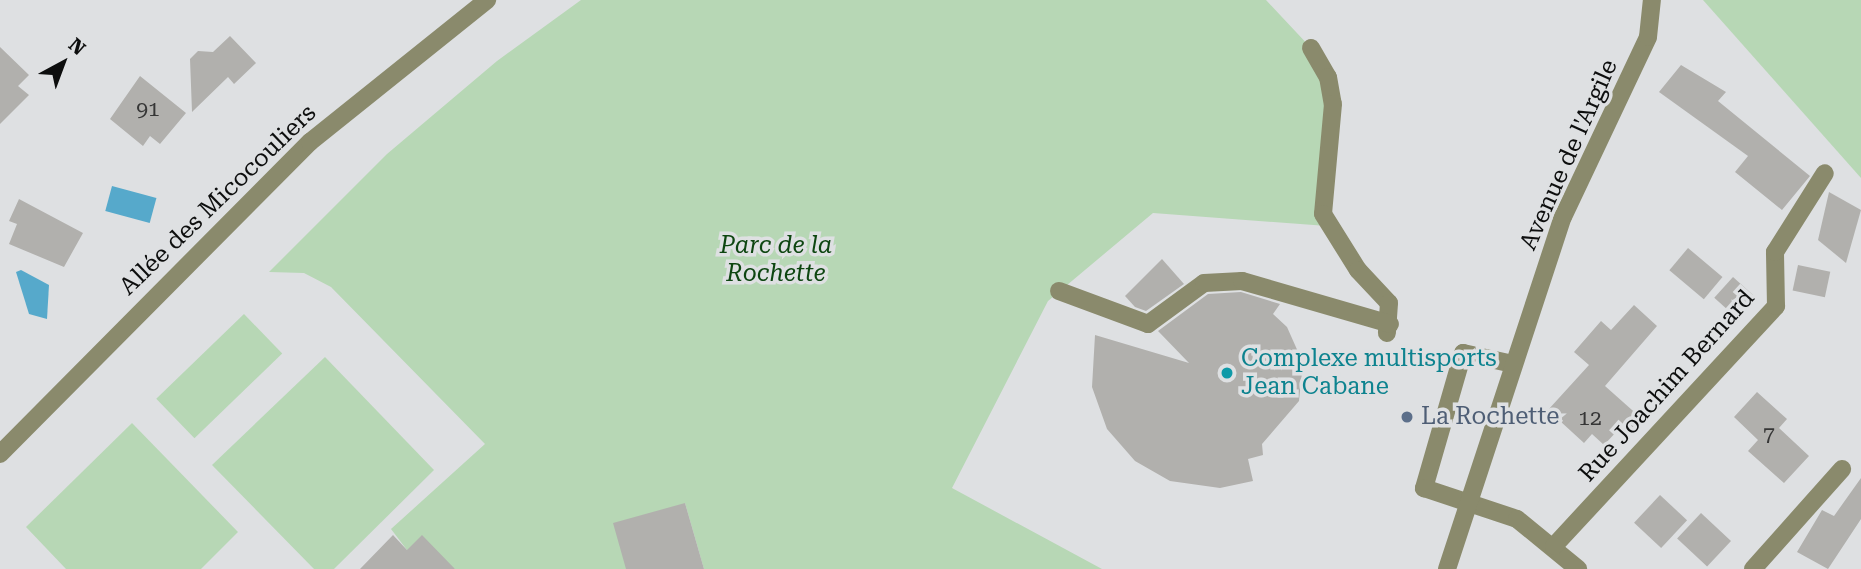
<!DOCTYPE html>
<meta charset="utf-8">
<style>
body{margin:0}
#map{position:relative;width:1861px;height:569px;overflow:hidden;background:#dee0e2;font-family:"Roboto Serif",serif}
div>[style]{position:absolute}
[style*='--x']{left:calc(var(--x)*1px);top:calc(var(--y)*1px);width:calc(var(--w)*1px);rotate:calc(var(--a)*1deg)}
.green>*{inset:0;background:#b7d7b5;transform-origin:0 0}
.water>*{inset:0;background:#56a9cb;transform-origin:0 0}
.building>*{inset:0;background:#b1b0ad;transform-origin:0 0}
.minor>*{height:18px;margin:-9px;padding:0 9px;transform-origin:9px;border-radius:9px;background:#8a8a6c}
.dots>*{width:19px;height:19px;translate:-50% -50%;box-sizing:border-box;border:4px solid #dee0e2;border-radius:50%}
span{translate:-50% -50%;white-space:nowrap;text-align:center;line-height:1.15;-webkit-text-stroke:7px #dee0e2;paint-order:stroke}
.number-label{font-size:21px;color:#363636}
.number-label span{-webkit-text-stroke-width:0}
.street-label{font-size:24px;color:#0d0e0e}
.park-label{font-size:24px;color:#0e4611;font-style:italic}
.culture-label{font-size:24px;color:#0d838f}
.left{translate:0 -50%;text-align:left}
.service-label{font-size:24px;color:#4e5e75}
.north{position:absolute;left:28px;top:28px;width:70px;height:70px;-webkit-text-stroke:5px #dee0e2;paint-order:stroke;rotate:41deg;font-size:19px;font-weight:700;line-height:28px;text-align:center;color:#0d0e0e}
.north::after{content:'';display:block;margin:auto;width:24px;height:32px;background:#0d0e0e;clip-path:polygon(50% 0,100% 100%,50% 72%,0 100%)}
</style>
<div id="map">
<div class="green">
<div style="clip-path:polygon(581px 0,1266px 0,1311px 48px,1328px 77px,1327px 226px,1153px 213px,1048px 301px,952px 488px,1102px 569px,704px 569px,685px 503px,626px 569px,455px 569px,407px 550px,391px 529px,485px 444px,331px 287px,304px 273px,269px 272px,387px 154px,497px 61px)"></div>
<div style="clip-path:polygon(1703px 0,1861px 0,1861px 178px)"></div>
<div style="left:244px;top:314px;width:55px;height:122px;rotate:46deg"></div>
<div style="clip-path:polygon(325px 357px,434px 470px,334px 569px,314px 569px,212px 465px)"></div>
<div style="clip-path:polygon(132px 423px,238px 532px,201px 569px,66px 569px,26px 527px)"></div>
</div>
<div class="water">
<div style="left:112px;top:186px;width:46px;height:26px;rotate:15deg"></div>
<div style="clip-path:polygon(21px 270px,49px 285px,47px 319px,29px 314px,16px 272px)"></div>
</div>
<div class="building">
<div style="clip-path:polygon(230px 36px,256px 63px,234px 84px,228px 77px,192px 112px,190px 59px,198px 51px,213px 52px)"></div>
<div style="clip-path:polygon(0 47px,29px 75px,18px 86px,29px 95px,0 124px)"></div>
<div style="clip-path:polygon(1681px 65px,1726px 92px,1718px 101px,1810px 176px,1782px 210px,1735px 172px,1748px 156px,1659px 92px)"></div>
<div style="clip-path:polygon(140px 76px,186px 113px,160px 144px,150px 136px,143px 146px,110px 119px)"></div>
<div style="clip-path:polygon(1829px 192px,1861px 210px,1846px 263px,1818px 240px)"></div>
<div style="clip-path:polygon(19px 199px,83px 233px,64px 267px,9px 244px,17px 224px,9px 221px)"></div>
<div style="left:1688px;top:248px;width:45px;height:29px;rotate:40deg"></div>
<div style="clip-path:polygon(1162px 259px,1184px 284px,1146px 311px,1135px 307px,1125px 296px)"></div>
<div style="left:1798px;top:265px;width:33px;height:26px;rotate:12deg"></div>
<div style="left:1733px;top:277px;width:27px;height:28px;rotate:42deg"></div>
<div style="clip-path:polygon(1241px 292px,1280px 304px,1273px 314px,1287px 327px,1303px 363px,1299px 401px,1262px 444px,1263px 455px,1248px 459px,1253px 481px,1220px 488px,1170px 481px,1135px 461px,1107px 429px,1092px 387px,1095px 335px,1189px 363px,1158px 331px,1208px 294px)"></div>
<div style="clip-path:polygon(1634px 305px,1657px 326px,1605px 386px,1641px 418px,1625px 436px,1618px 430px,1604px 445px,1592px 434px,1584px 443px,1548px 410px,1589px 365px,1574px 352px,1601px 321px,1611px 330px)"></div>
<div style="clip-path:polygon(1757px 392px,1787px 419px,1779px 428px,1809px 456px,1784px 483px,1748px 451px,1758px 440px,1734px 417px)"></div>
<div style="clip-path:polygon(1861px 478px,1861px 519px,1828px 569px,1797px 552px,1822px 510px,1834px 516px)"></div>
<div style="left:1660px;top:495px;width:37px;height:38px;rotate:43deg"></div>
<div style="clip-path:polygon(685px 503px,704px 569px,626px 569px,613px 523px)"></div>
<div style="left:1701px;top:513px;width:41px;height:35px;rotate:43deg"></div>
<div style="clip-path:polygon(393px 535px,407px 550px,422px 535px,455px 569px,360px 569px)"></div>
</div>
<div class="minor">
<div style="--x:1311;--y:48;--w:34;--a:60"></div>
<div style="--x:1328;--y:77;--w:27;--a:80"></div>
<div style="--x:1333;--y:104;--w:110;--a:95.2"></div>
<div style="--x:1323;--y:214;--w:66;--a:58"></div>
<div style="--x:1358;--y:270;--w:45;--a:46.8"></div>
<div style="--x:1389;--y:303;--w:30;--a:94"></div>
<div style="--x:1059;--y:291;--w:95;--a:20.3"></div>
<div style="--x:1148;--y:324;--w:69;--a:-36.2"></div>
<div style="--x:1204;--y:283;--w:38;--a:-3"></div>
<div style="--x:1242;--y:281;--w:154;--a:16.2"></div>
<div style="--x:1513;--y:364;--w:51;--a:-167.6"></div>
<div style="--x:1463;--y:353;--w:141;--a:106.1"></div>
<div style="--x:1424;--y:488;--w:98;--a:18.4"></div>
<div style="--x:1517;--y:519;--w:79;--a:39.3"></div>
<div style="--x:0;--y:454;--w:440;--a:-45.2"></div>
<div style="--x:310;--y:142;--w:227;--a:-38.7"></div>
<div style="--x:1554;--y:546;--w:327;--a:-47.2"></div>
<div style="--x:1776;--y:306;--w:54;--a:-91.1"></div>
<div style="--x:1775;--y:252;--w:93;--a:-57.7"></div>
<div style="--x:1447;--y:569;--w:371;--a:-71.8"></div>
<div style="--x:1563;--y:217;--w:199;--a:-64.7"></div>
<div style="--x:1648;--y:37;--w:37;--a:-84"></div>
<div style="--x:1753;--y:569;--w:134;--a:-48.3"></div>
</div>
<div class="dots">
<div style="left:1227px;top:373px;background:#0f9aa8"></div>
<div style="left:1407px;top:417px;background:#5c6f8a"></div>
</div>
<div class="number-label">
<span style="left:148px;top:109px">91</span>
<span style="left:1590px;top:418px">12</span>
<span style="left:1769px;top:434px">7</span>
</div>
<div class="street-label">
<span style="left:1569px;top:155px;rotate:-66deg">Avenue de l'Argile</span>
<span style="left:218px;top:200px;rotate:-44deg">Allée des Micocouliers</span>
<span style="left:1667px;top:386px;rotate:-48deg">Rue Joachim Bernard</span>
</div>
<div class="park-label">
<span style="left:776px;top:260px">Parc de la<br>Rochette</span>
</div>
<div class="culture-label">
<span class="left" style="left:1241px;top:373px">Complexe multisports<br>Jean Cabane</span>
</div>
<div class="service-label">
<span class="left" style="left:1421px;top:417px">La Rochette</span>
</div>
<div class="north">N</div>
</div>
